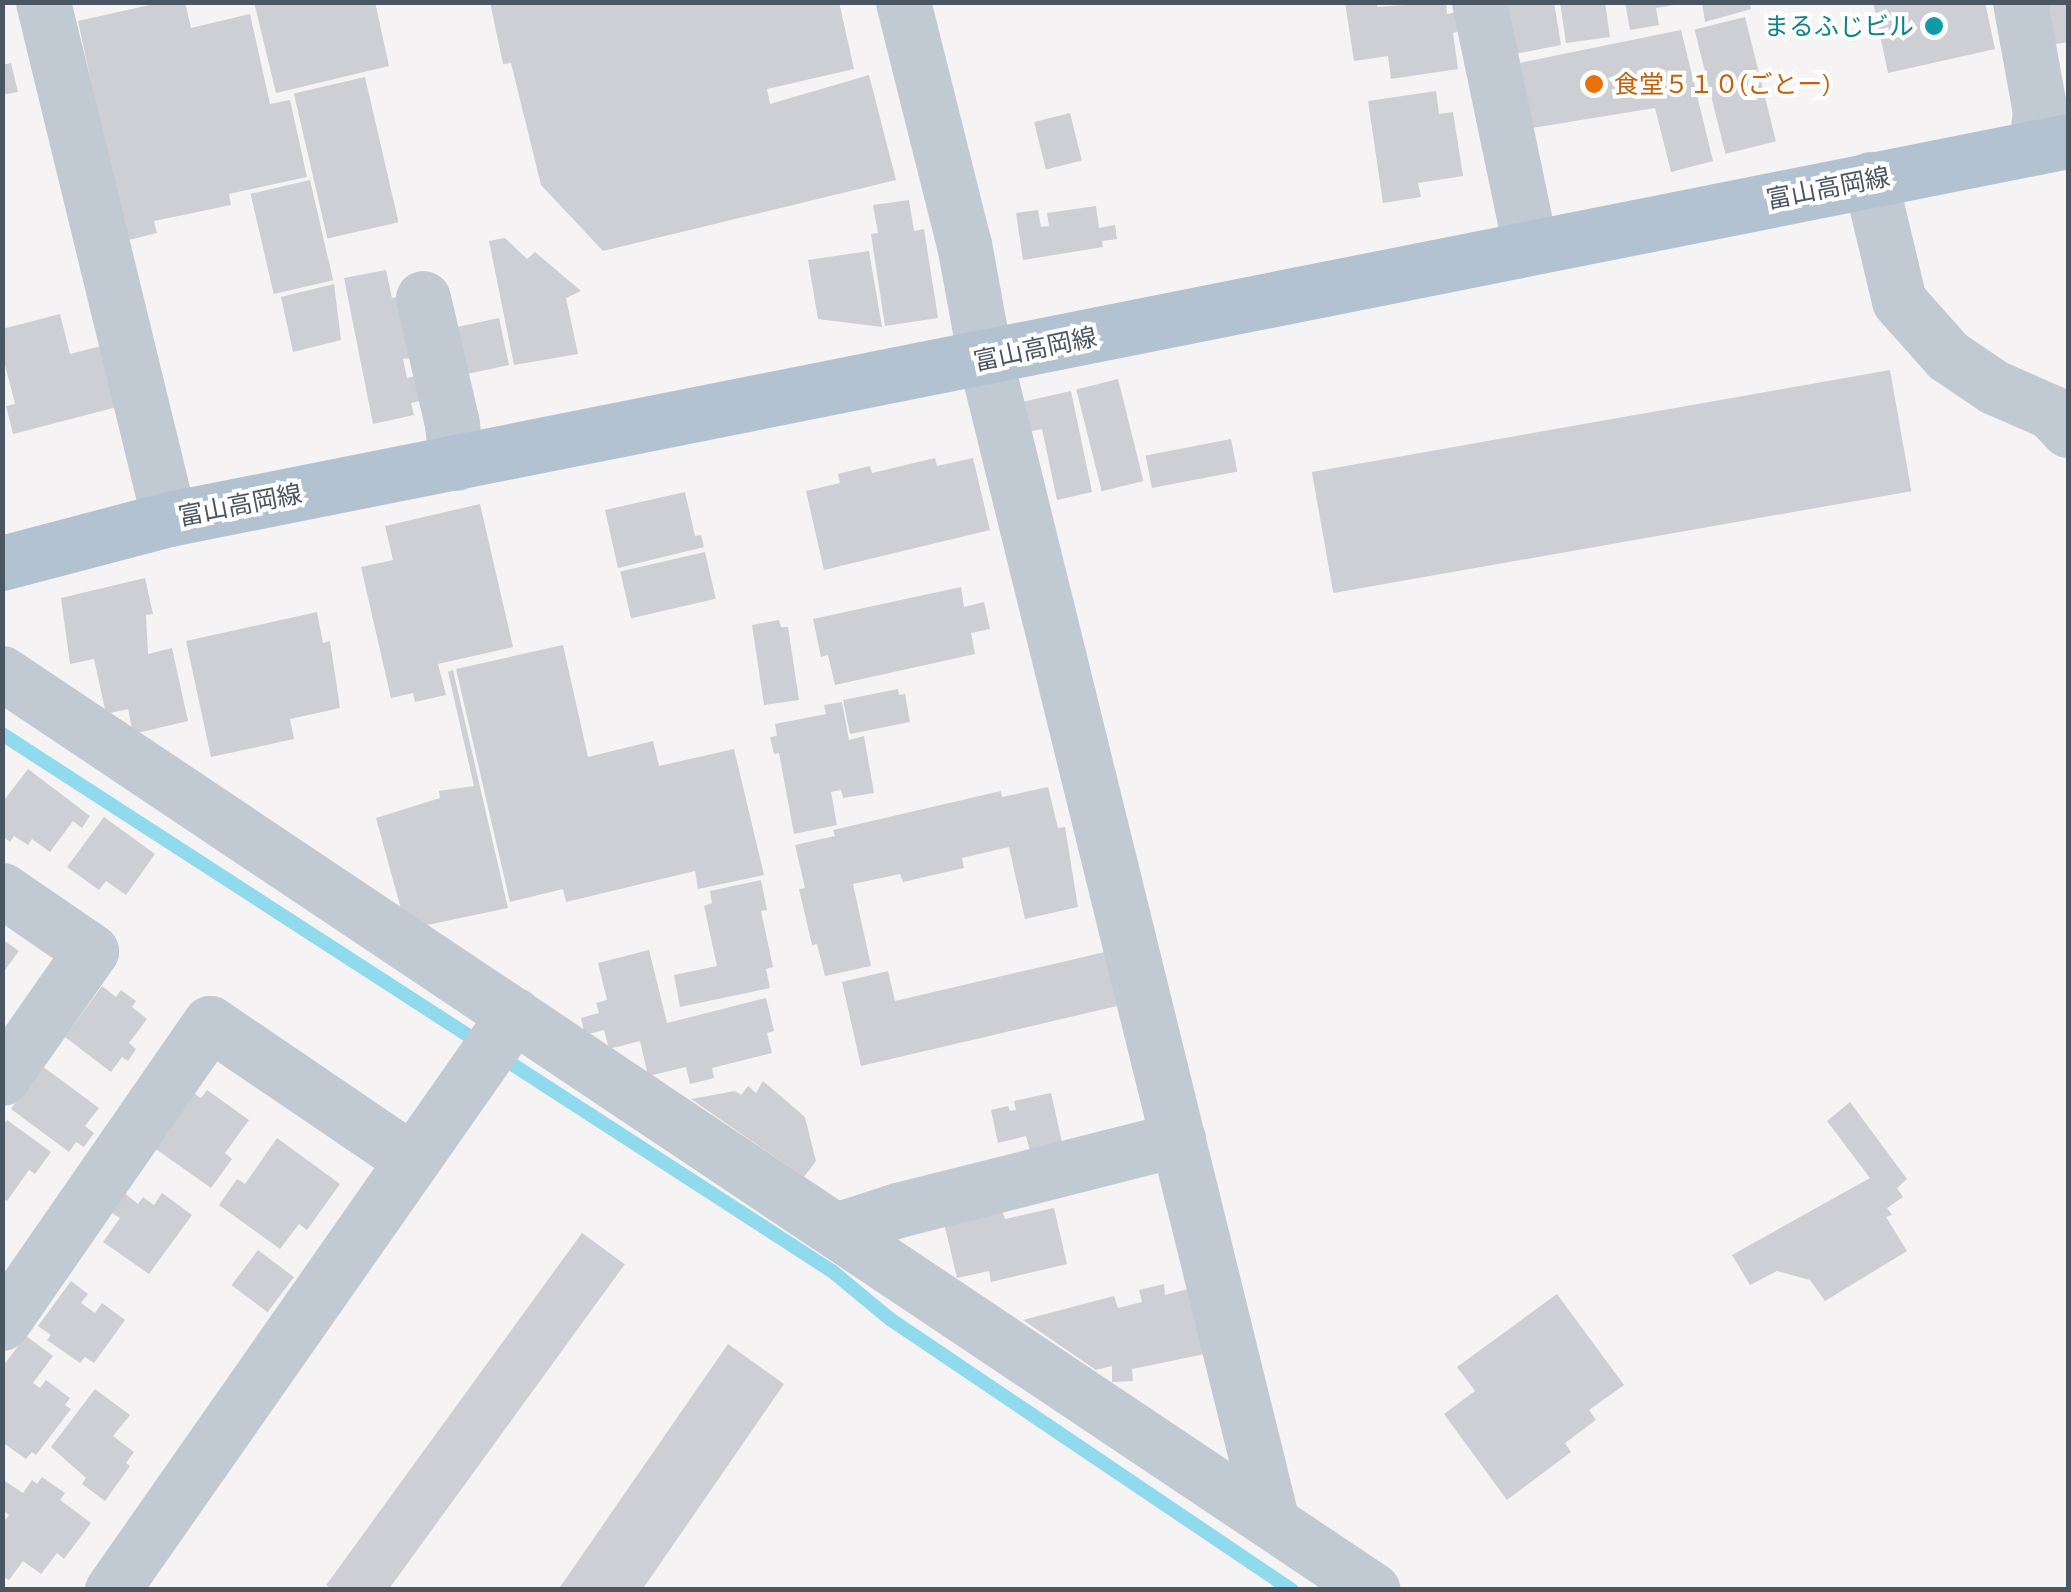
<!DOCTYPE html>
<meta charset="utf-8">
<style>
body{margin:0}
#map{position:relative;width:2071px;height:1592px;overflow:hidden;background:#f5f3f3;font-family:"IBM Plex Sans","Noto Sans JP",sans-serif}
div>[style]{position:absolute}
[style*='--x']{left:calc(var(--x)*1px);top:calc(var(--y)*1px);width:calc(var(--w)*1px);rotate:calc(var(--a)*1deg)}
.stream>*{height:14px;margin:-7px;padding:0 7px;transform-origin:7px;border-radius:7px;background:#90daee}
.building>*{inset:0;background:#cdcfd5;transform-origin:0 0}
.minor>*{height:55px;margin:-27.5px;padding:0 27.5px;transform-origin:27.5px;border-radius:27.5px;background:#c1cad2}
.major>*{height:55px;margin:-27.5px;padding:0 27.5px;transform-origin:27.5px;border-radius:27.5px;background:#b3c2d1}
.dots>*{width:28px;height:28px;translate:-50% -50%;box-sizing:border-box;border:5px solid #fff;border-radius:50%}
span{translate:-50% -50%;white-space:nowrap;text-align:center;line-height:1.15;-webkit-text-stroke:8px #fff;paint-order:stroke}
.culture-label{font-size:25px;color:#0d838f}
.right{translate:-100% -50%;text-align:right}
.food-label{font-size:25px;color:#c56008}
.left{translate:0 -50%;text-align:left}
.street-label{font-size:25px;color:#4a5661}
.frame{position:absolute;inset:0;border:5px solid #4a5661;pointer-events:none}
</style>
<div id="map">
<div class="stream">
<div style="--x:2;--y:734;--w:573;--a:32.89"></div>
<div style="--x:501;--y:1057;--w:394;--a:32.9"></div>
<div style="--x:832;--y:1271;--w:75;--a:39.6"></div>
<div style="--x:890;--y:1319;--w:485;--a:34"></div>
</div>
<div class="building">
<div style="clip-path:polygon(163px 2px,185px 2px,191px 28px,250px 14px,270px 104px,290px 100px,307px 177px,229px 194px,231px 205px,154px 221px,157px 233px,125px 241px,78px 21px)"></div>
<div style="clip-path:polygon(254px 2px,375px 2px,389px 66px,276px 93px)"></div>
<div style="clip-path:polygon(490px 2px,839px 2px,854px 69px,767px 89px,770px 104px,869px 75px,896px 180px,603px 251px,541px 185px,511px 63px,503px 64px)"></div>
<div style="clip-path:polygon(1345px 2px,1377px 2px,1377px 7px,1446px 2px,1447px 14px,1457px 12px,1459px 31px,1453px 33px,1458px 69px,1391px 79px,1388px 56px,1354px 61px)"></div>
<div style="clip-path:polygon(1506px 2px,1554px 2px,1561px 45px,1515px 54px)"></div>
<div style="clip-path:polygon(1560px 2px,1605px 2px,1610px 37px,1566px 43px)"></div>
<div style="clip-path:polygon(1625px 2px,1674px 2px,1674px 5px,1656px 8px,1659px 25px,1630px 30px)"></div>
<div style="clip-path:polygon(1702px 2px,1750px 2px,1751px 9px,1705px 22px)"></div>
<div style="clip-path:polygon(1873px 2px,1985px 2px,1995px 49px,1888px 73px)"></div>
<div style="clip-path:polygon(2043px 2px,2068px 2px,2068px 42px,2050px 45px)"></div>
<div style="left:1745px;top:17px;width:128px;height:52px;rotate:76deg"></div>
<div style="clip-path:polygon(1681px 30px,1713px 161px,1671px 172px,1655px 108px,1532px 128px,1519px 63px)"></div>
<div style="clip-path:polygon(11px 63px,18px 92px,2px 95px,2px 65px)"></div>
<div style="left:365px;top:77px;width:149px;height:73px;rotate:77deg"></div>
<div style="clip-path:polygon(1436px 91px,1439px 114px,1453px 112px,1463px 176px,1418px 183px,1421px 197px,1383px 203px,1368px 101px)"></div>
<div style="left:1070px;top:113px;width:49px;height:37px;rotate:76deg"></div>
<div style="left:310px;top:180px;width:103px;height:61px;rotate:77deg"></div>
<div style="clip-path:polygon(909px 200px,914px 231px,924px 229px,938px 318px,885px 326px,871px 234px,878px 233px,873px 205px)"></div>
<div style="clip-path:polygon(1096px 206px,1099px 228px,1115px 225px,1117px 239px,1102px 241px,1103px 247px,1023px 260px,1016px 213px,1038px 210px,1041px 227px,1049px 226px,1047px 213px)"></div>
<div style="clip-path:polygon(505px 238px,527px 259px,535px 252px,581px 291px,566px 298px,578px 354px,514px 365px,489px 241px)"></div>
<div style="clip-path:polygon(869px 251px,882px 327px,818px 319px,808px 260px)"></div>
<div style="clip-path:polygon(386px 270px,392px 298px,401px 296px,413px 358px,403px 359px,407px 378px,415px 376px,420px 401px,411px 403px,414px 415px,373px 424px,344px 278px)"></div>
<div style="clip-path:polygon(334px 284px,341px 340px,293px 352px,281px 297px)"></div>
<div style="clip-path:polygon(60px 314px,70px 354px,101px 346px,117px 407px,13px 434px,6px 406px,15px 404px,2px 353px,2px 329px)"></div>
<div style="left:499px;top:318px;width:48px;height:49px;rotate:78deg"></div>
<div style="left:1890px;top:370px;width:123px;height:587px;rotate:80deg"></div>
<div style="left:1118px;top:379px;width:105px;height:43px;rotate:76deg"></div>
<div style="clip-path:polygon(1071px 391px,1092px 492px,1057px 500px,1042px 429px,1028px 432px,1022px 402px)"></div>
<div style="left:1231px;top:439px;width:33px;height:87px;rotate:79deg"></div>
<div style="clip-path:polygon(935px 458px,937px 466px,973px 458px,990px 530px,824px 570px,806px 491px,840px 483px,838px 474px,870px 466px,872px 473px)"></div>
<div style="clip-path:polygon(685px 492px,695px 536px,701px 535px,704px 547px,618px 568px,605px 510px)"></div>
<div style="clip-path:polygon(480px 504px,513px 647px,438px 664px,446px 695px,415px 702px,413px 693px,391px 698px,361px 567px,393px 560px,385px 526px)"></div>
<div style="left:705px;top:552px;width:48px;height:87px;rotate:77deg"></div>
<div style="clip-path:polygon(145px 578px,153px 614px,146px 615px,148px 654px,172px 648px,188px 721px,133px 734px,128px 709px,106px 714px,94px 659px,70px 664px,61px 598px)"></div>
<div style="clip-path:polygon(961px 587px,964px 607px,984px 602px,990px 629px,971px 633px,975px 654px,835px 685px,828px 655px,821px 657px,813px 619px)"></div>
<div style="clip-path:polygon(317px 612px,323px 643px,330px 641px,340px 708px,290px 719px,294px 739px,211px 757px,186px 641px)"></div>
<div style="clip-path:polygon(779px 620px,781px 627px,788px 627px,799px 700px,764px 705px,752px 625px)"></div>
<div style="clip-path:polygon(563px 645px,588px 757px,653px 741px,659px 766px,734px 749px,764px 875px,698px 889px,695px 871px,566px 902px,563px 889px,510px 902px,456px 669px)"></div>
<div style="clip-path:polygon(453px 670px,508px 908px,427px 925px,401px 909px,376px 818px,440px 798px,439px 791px,474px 786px,448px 672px)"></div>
<div style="clip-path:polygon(898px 689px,899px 695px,905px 694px,910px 722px,850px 734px,843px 700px)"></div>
<div style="clip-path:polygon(842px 702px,849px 740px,864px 736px,874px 793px,843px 798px,841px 790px,831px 792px,837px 825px,794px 834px,779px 753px,774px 754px,770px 737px,777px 736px,775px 724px,826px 714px,824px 705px)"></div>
<div style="clip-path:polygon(28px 769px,90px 816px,82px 828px,73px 821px,50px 852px,32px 839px,28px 845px,14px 836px,10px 842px,2px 836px,2px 803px)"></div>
<div style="clip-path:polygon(1048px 787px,1058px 828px,1065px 827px,1078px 907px,1025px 919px,1009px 847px,962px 858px,964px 868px,903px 882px,900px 874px,853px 884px,871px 966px,825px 976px,817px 944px,812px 945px,799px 889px,805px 888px,795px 845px,835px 836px,833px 830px,1001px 791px,1002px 797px)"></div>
<div style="clip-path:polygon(104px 817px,155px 854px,126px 895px,106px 881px,99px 890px,67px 867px)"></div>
<div style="clip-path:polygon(761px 880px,767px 910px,761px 911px,773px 967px,766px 969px,770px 988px,680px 1007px,674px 975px,717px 966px,704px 906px,712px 903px,710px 891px)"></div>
<div style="clip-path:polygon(2px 939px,19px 951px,2px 974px)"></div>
<div style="clip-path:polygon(649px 950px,667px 1023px,766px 998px,774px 1031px,767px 1033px,772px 1053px,712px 1068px,714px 1078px,690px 1084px,686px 1067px,648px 1076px,640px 1041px,609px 1049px,604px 1030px,585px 1035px,581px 1018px,599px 1013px,596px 1003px,607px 1000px,598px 963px)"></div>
<div style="clip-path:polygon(1105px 952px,1117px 1006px,861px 1066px,842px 982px,888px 971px,895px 1001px)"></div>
<div style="clip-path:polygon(102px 986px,116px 997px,121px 990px,136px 1001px,132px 1007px,147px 1019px,129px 1043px,136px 1049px,128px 1061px,122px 1057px,111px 1072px,65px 1037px)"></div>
<div style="clip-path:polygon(42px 1066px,99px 1108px,85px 1126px,94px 1133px,84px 1147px,76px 1142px,69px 1152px,11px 1109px)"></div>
<div style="clip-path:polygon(763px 1081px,805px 1117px,816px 1161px,804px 1177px,691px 1099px,735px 1091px,741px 1095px,748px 1086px,756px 1093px)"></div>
<div style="clip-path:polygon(207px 1090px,249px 1120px,225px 1153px,232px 1159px,211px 1188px,153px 1147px,192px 1092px,201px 1098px)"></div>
<div style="clip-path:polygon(1051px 1093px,1064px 1151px,1032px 1159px,1026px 1136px,998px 1143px,991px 1110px,1008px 1106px,1010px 1111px,1016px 1110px,1014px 1101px)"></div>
<div style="clip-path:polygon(1850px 1102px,1907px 1179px,1897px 1188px,1903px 1197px,1887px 1208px,1892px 1215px,1886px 1217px,1907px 1251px,1825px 1301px,1810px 1280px,1777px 1271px,1750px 1285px,1732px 1255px,1870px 1178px,1827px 1121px)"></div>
<div style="clip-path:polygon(7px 1120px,51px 1152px,35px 1174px,29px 1170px,7px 1201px,2px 1198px,2px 1126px)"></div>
<div style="clip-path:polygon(277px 1138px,340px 1184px,307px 1230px,299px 1224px,280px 1249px,219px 1205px,237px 1179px,245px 1184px)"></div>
<div style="clip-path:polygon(123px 1192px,138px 1204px,143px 1197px,154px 1205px,162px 1193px,192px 1215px,149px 1274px,103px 1242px,120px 1218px,109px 1211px)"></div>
<div style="clip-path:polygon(1054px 1208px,1067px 1264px,991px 1282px,989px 1271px,957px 1278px,944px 1223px,1002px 1210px,1005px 1219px)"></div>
<div style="left:582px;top:1233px;width:53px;height:435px;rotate:36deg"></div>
<div style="left:258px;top:1250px;width:45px;height:44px;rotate:37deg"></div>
<div style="clip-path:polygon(71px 1281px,88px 1294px,81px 1303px,95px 1313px,102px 1303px,125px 1320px,94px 1363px,85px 1357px,80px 1363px,47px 1340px,51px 1335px,38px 1326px)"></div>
<div style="clip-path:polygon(1164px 1284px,1165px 1295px,1188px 1289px,1205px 1354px,1132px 1369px,1133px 1381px,1112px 1382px,1112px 1366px,1096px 1370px,1023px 1320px,1114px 1296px,1118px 1308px,1142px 1302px,1139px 1290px)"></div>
<div style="clip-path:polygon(1557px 1294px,1624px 1385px,1589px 1410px,1596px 1420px,1565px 1443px,1571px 1452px,1507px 1500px,1444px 1414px,1475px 1391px,1457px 1367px)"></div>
<div style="clip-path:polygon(26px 1336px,53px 1356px,33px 1383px,40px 1388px,46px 1380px,70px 1398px,65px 1405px,71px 1409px,36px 1455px,32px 1452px,26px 1459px,2px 1442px,2px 1367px)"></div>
<div style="clip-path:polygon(728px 1344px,784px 1384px,642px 1590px,558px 1590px)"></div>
<div style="clip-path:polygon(95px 1389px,130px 1415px,113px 1436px,134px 1452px,126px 1463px,130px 1466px,105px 1501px,82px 1484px,86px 1478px,51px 1447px)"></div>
<div style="clip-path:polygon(42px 1477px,65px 1493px,60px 1500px,91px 1523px,64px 1559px,57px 1553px,41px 1574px,23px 1561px,9px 1580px,2px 1576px,2px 1524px,9px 1515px,2px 1510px,2px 1479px,23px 1493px,32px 1480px,37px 1484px)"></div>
</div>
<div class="minor">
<div style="--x:43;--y:2;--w:532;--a:76.3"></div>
<div style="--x:903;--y:2;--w:250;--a:75.9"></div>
<div style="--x:964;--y:244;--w:116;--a:79.6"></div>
<div style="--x:985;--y:358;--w:1199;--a:76.15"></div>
<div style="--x:1479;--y:2;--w:250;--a:78.2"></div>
<div style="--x:2020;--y:2;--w:112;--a:79.7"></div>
<div style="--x:2040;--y:112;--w:35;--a:97"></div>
<div style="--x:1870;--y:179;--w:125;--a:76.6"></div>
<div style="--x:1899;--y:301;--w:74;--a:48.3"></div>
<div style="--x:1948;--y:356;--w:55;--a:34"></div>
<div style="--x:1994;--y:387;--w:62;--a:23.7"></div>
<div style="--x:2051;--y:412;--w:25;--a:47"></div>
<div style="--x:423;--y:298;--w:129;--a:77"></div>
<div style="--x:452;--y:424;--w:39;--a:84"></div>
<div style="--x:2;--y:673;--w:1649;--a:33.78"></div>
<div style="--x:2;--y:890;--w:108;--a:34.4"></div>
<div style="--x:91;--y:951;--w:155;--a:125"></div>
<div style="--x:836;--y:1230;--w:65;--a:-17.9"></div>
<div style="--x:898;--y:1210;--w:289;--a:-14.2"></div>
<div style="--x:2;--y:1323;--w:365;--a:-55.3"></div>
<div style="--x:210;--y:1023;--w:242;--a:34.2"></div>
<div style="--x:112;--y:1590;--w:702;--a:-55.04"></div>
</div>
<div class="major">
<div style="--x:2;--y:563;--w:173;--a:-14.8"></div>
<div style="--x:169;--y:519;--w:1936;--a:-11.26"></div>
</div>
<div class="dots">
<div style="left:1934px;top:26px;background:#0f9aa8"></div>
<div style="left:1594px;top:84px;background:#e8710a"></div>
</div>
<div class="culture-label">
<span class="right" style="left:1914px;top:26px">まるふじビル</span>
</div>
<div class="food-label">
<span class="left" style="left:1614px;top:84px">食堂５１０(ごとー)</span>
</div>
<div class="street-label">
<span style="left:1828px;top:188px;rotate:-11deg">富山高岡線</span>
<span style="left:1035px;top:349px;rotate:-12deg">富山高岡線</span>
<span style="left:240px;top:505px;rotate:-11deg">富山高岡線</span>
</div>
<div class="frame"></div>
</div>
